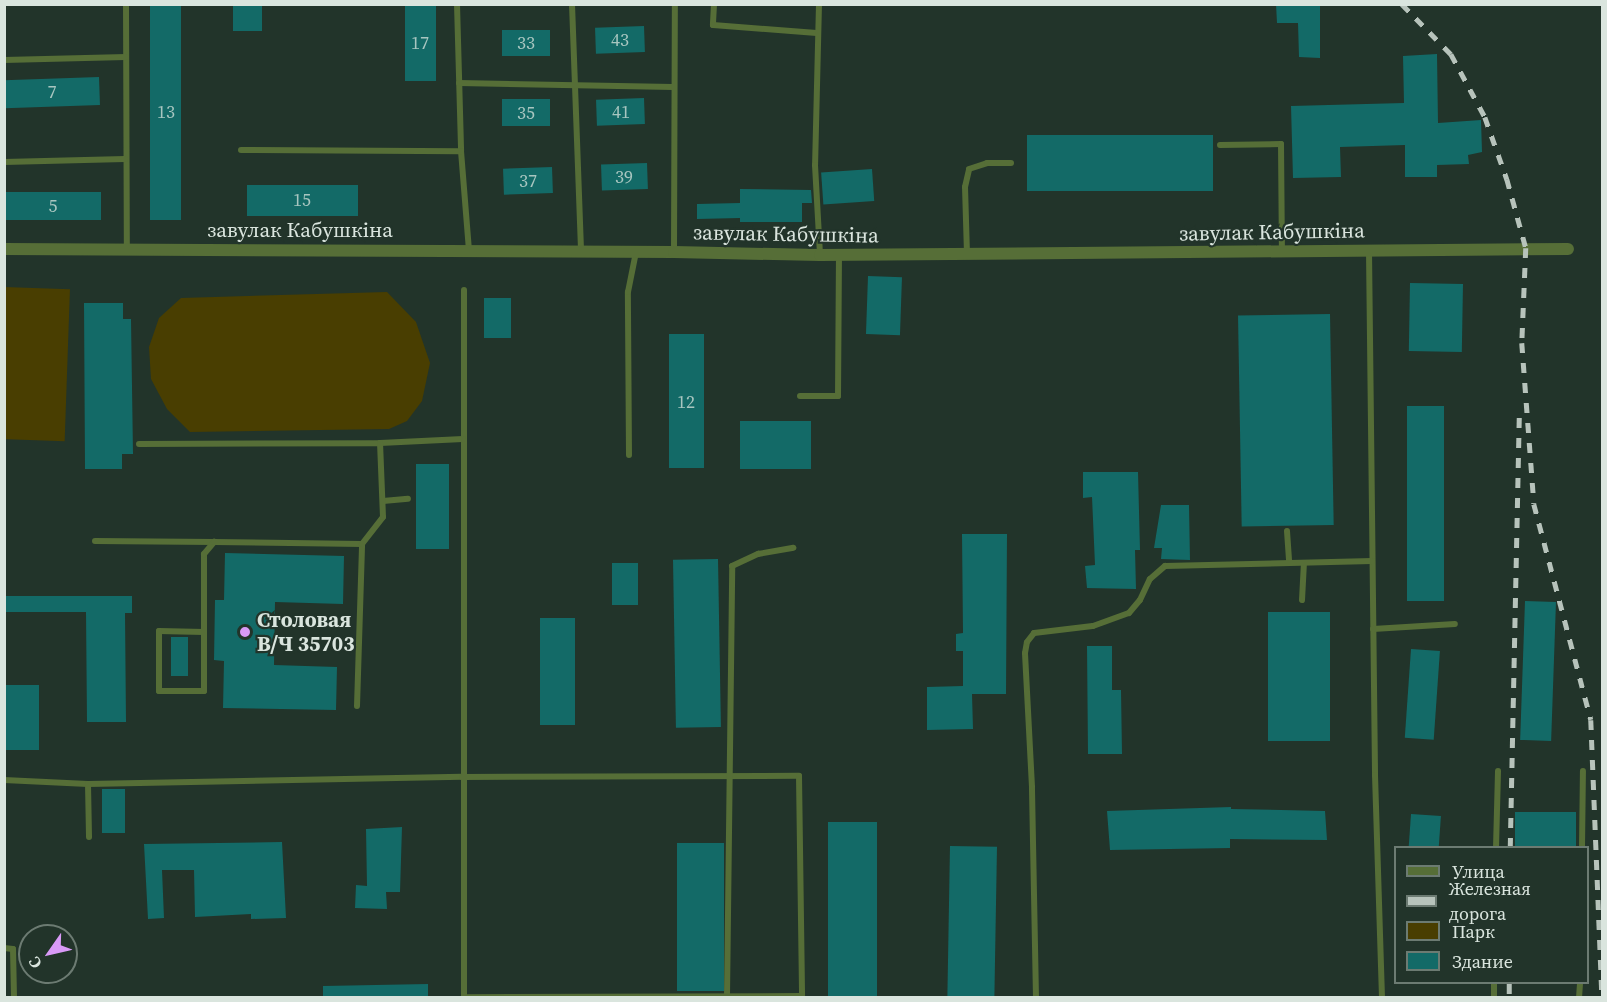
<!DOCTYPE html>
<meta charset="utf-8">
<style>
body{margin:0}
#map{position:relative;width:1607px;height:1002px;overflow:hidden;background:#22342a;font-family:"Source Serif 4",serif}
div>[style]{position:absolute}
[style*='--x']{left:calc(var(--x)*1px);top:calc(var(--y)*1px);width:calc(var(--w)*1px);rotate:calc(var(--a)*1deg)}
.green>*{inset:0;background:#493e01;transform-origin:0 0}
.building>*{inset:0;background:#136a67;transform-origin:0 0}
.lane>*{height:6px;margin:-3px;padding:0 3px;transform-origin:3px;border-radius:3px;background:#566e37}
.street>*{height:12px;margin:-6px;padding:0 6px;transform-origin:6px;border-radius:6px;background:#566e37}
.rail>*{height:4.5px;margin-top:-2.25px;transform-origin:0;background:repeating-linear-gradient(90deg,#b7c3bb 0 10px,transparent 0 20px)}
.dots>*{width:16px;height:16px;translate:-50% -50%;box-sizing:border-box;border:3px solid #22342a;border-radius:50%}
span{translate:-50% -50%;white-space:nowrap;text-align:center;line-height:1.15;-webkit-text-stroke:4.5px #22342a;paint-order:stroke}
.number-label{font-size:18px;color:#a8c6c0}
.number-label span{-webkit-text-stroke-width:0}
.street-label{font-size:21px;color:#dae5de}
.poi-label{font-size:21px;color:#dae5de;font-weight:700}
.left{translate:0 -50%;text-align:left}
.frame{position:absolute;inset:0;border:6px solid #dae5de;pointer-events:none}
.legend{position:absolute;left:1394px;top:846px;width:195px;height:138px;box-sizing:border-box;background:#22342a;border:2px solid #6c7b72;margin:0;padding:8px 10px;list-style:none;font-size:18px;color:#dae5de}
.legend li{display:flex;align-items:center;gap:12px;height:30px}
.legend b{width:30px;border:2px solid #6c7b72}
.north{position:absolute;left:18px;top:924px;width:60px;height:60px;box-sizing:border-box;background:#22342a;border:2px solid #6c7b72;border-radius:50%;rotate:236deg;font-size:16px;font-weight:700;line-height:24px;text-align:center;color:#dae5de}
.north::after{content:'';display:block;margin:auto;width:21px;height:27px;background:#d99af7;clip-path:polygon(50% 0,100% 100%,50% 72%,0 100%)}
</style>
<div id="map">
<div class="green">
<div style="left:4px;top:287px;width:66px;height:152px;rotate:2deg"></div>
<div style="clip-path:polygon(387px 292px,416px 322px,430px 363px,422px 401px,407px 421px,389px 429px,190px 432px,167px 409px,151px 379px,149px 347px,159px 318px,181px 298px)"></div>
</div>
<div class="building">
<div style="left:150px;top:4px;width:31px;height:216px"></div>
<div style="left:233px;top:4px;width:29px;height:27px"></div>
<div style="left:405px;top:4px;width:31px;height:77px"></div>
<div style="clip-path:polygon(1276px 4px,1320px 4px,1320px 58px,1299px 57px,1298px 23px,1277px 23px)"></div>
<div style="left:644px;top:26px;width:26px;height:49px;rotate:88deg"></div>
<div style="left:550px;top:30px;width:26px;height:48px;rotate:90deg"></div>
<div style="clip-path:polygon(1437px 54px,1438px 123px,1481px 120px,1482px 152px,1468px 155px,1469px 164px,1437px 165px,1437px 177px,1405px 177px,1405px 145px,1340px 147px,1341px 177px,1293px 178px,1291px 106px,1404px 103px,1403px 56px)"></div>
<div style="left:99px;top:77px;width:28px;height:95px;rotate:88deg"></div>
<div style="left:644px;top:98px;width:26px;height:48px;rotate:88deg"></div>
<div style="left:550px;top:99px;width:27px;height:48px;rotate:90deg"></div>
<div style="left:1027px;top:135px;width:186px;height:56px"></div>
<div style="left:647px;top:163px;width:26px;height:46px;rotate:88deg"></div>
<div style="left:552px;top:167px;width:26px;height:49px;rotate:88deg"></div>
<div style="left:872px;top:169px;width:32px;height:51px;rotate:86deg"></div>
<div style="left:247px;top:185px;width:111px;height:31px"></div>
<div style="clip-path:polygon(740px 189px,811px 190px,812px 203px,802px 203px,802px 222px,740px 222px,740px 218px,697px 219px,697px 204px,740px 203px)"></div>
<div style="left:101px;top:192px;width:28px;height:97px;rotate:90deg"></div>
<div style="left:868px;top:276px;width:34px;height:58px;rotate:2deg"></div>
<div style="left:1410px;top:283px;width:53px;height:68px;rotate:1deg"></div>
<div style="left:484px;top:298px;width:27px;height:40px"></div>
<div style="clip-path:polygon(84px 303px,123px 303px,123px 319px,131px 319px,133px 454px,122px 454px,122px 469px,85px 469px)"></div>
<div style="left:1330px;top:314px;width:211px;height:92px;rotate:89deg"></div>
<div style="left:669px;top:334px;width:35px;height:134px"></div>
<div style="left:1407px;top:406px;width:37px;height:195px"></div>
<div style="left:811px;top:421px;width:48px;height:71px;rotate:90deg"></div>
<div style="left:416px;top:464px;width:33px;height:85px"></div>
<div style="clip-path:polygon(1083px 472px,1138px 472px,1140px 550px,1135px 550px,1136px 589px,1087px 588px,1085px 566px,1095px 565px,1092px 497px,1083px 498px)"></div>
<div style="clip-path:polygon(1161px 505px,1189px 505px,1190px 560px,1161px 559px,1162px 548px,1154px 548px)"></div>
<div style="clip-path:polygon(962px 534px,1007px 534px,1006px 694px,972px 694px,973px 729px,927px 730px,927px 687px,963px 686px,963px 651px,956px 651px,956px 634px,963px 633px)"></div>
<div style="clip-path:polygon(225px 553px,344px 556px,343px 604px,275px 602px,274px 665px,337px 667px,336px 710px,223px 708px,224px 661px,214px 660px,215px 600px,224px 600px)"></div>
<div style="left:718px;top:559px;width:168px;height:45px;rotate:89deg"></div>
<div style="left:612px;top:563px;width:26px;height:42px"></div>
<div style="clip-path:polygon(4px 596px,132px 596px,132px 613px,125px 613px,126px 722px,87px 722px,86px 612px,4px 612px)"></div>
<div style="left:1525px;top:601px;width:31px;height:139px;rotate:2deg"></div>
<div style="left:1268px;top:612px;width:62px;height:129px"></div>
<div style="left:540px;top:618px;width:35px;height:107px"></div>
<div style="left:171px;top:637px;width:17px;height:39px"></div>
<div style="clip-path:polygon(1087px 646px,1112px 646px,1112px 690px,1121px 690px,1122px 754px,1088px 754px)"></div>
<div style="left:1411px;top:649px;width:29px;height:89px;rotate:4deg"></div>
<div style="left:4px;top:685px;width:35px;height:65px"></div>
<div style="left:102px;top:789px;width:23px;height:44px"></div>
<div style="clip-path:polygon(1231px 807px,1231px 809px,1325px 811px,1327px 840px,1230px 839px,1230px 848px,1110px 850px,1107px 811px)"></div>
<div style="left:1515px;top:812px;width:61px;height:36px"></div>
<div style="left:1411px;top:814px;width:30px;height:34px;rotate:4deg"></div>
<div style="left:877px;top:822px;width:176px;height:49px;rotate:90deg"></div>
<div style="clip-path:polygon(402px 827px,400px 892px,386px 892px,387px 909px,355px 908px,356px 885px,367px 886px,366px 829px)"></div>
<div style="clip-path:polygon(282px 842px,286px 918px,251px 919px,251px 914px,195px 917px,194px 870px,162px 870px,164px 918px,148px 919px,144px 844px)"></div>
<div style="left:677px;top:843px;width:47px;height:148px"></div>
<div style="left:950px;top:846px;width:47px;height:152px;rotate:1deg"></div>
<div style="clip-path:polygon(428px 984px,428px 998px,323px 998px,323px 986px)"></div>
</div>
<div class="lane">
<div style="--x:126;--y:4;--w:244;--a:89.8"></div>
<div style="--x:457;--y:4;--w:147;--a:88.4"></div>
<div style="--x:461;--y:151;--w:100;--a:85.4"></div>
<div style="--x:572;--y:4;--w:247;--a:87.9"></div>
<div style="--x:714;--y:4;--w:21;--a:93"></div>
<div style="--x:713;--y:25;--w:104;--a:4.4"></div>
<div style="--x:819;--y:4;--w:161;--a:91.4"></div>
<div style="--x:815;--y:165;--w:89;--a:86.8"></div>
<div style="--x:4;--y:60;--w:122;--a:-1.4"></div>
<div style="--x:459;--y:83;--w:214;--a:1.1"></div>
<div style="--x:1220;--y:145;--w:61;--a:-0.9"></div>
<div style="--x:1281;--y:144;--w:107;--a:89.5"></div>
<div style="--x:241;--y:150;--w:220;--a:0.3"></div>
<div style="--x:4;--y:162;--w:121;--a:-1.4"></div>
<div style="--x:1369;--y:251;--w:524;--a:89.34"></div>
<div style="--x:1375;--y:775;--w:223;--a:88.2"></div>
<div style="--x:674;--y:252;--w:248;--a:-89.8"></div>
<div style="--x:967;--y:254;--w:67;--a:-91.7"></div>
<div style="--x:965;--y:187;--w:18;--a:-77"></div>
<div style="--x:969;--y:169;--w:19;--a:-18"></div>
<div style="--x:987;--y:163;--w:24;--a:0"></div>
<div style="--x:464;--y:290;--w:708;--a:90"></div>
<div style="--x:800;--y:396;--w:38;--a:0"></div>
<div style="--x:838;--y:396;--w:141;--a:-89.6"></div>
<div style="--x:139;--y:444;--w:241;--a:-0.2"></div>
<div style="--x:380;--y:443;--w:83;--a:-2.8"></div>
<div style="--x:629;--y:455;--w:163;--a:-90.4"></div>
<div style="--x:628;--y:292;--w:41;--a:-78.7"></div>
<div style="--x:383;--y:501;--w:25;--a:-5"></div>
<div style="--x:1287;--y:531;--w:32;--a:86"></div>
<div style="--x:95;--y:541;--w:119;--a:0.5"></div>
<div style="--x:1302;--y:600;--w:37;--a:-87"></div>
<div style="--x:1373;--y:629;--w:82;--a:-3.5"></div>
<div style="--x:204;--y:632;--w:45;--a:-178.7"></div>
<div style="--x:159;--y:631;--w:60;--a:90"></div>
<div style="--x:159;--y:691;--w:45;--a:0"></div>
<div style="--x:204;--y:691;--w:137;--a:-90"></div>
<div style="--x:204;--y:554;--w:16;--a:-50"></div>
<div style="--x:214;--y:542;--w:148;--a:0.8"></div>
<div style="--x:357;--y:706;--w:162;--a:-88.2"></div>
<div style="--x:362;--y:544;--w:34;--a:-52"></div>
<div style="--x:383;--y:517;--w:74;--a:-92.3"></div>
<div style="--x:4;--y:780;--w:84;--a:2.7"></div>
<div style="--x:88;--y:784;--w:53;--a:88.9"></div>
<div style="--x:88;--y:784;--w:374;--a:-1.1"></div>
<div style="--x:462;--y:777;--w:337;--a:-0.2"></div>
<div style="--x:799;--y:776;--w:220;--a:89.2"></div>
<div style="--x:802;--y:996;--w:338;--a:179.8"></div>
<div style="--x:1496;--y:848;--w:77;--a:-88.5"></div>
<div style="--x:1582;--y:848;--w:77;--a:-89.3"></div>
<div style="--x:4;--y:948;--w:9;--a:6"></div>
<div style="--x:13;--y:949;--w:49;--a:88.8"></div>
<div style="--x:727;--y:996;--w:430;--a:-89.3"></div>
<div style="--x:732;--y:566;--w:29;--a:-25"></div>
<div style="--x:758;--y:554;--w:36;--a:-10"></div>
<div style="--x:1036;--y:998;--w:211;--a:-91.1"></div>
<div style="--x:1032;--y:787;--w:134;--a:-93"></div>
<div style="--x:1025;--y:653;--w:11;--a:-80"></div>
<div style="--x:1027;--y:642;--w:11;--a:-52"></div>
<div style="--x:1034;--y:633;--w:59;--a:-6.8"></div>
<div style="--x:1093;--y:626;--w:38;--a:-20"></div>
<div style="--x:1129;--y:613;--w:17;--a:-50"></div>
<div style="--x:1140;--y:600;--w:23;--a:-65"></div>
<div style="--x:1150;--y:579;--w:20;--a:-41"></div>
<div style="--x:1165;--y:566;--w:207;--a:-1.4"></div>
<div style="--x:1494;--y:998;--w:16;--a:-90"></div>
<div style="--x:1579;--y:998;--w:16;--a:-86"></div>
</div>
<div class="street">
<div style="--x:4;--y:249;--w:670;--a:0.26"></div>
<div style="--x:674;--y:252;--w:146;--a:1.2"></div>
<div style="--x:820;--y:255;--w:748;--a:-0.46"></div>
</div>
<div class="rail">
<div style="--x:1402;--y:4;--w:70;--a:45.6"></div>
<div style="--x:1451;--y:54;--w:72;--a:61.6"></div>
<div style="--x:1485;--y:117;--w:66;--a:70.5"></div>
<div style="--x:1507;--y:179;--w:72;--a:74.6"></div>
<div style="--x:1526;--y:248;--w:95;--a:92.4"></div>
<div style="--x:1522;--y:343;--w:161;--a:85.7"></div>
<div style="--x:1534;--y:504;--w:223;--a:75.2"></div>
<div style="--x:1591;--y:720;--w:275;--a:87.7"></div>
<div style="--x:1510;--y:848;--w:433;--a:-88.8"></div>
<div style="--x:1509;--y:994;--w:12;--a:-90"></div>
</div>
<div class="dots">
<div style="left:245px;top:632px;background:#d99af7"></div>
</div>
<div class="number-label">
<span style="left:620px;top:40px">43</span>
<span style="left:420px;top:43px">17</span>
<span style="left:526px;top:43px">33</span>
<span style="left:52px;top:92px">7</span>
<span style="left:166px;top:112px">13</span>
<span style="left:621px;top:112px">41</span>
<span style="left:526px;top:113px">35</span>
<span style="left:624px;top:177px">39</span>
<span style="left:528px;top:181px">37</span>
<span style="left:302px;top:200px">15</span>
<span style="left:53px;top:206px">5</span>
<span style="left:686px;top:402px">12</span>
</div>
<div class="street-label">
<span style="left:300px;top:230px">завулак Кабушкіна</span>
<span style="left:1272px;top:232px;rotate:-1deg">завулак Кабушкіна</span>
<span style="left:786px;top:234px;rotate:1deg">завулак Кабушкіна</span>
</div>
<div class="poi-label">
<span class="left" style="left:257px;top:632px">Столовая<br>В/Ч 35703</span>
</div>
<div class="frame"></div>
<ul class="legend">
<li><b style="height:8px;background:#566e37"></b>Улица</li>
<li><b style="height:8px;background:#b7c3bb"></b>Железная дорога</li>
<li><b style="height:16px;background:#493e01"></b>Парк</li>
<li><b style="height:16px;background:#136a67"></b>Здание</li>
</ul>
<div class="north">С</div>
</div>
